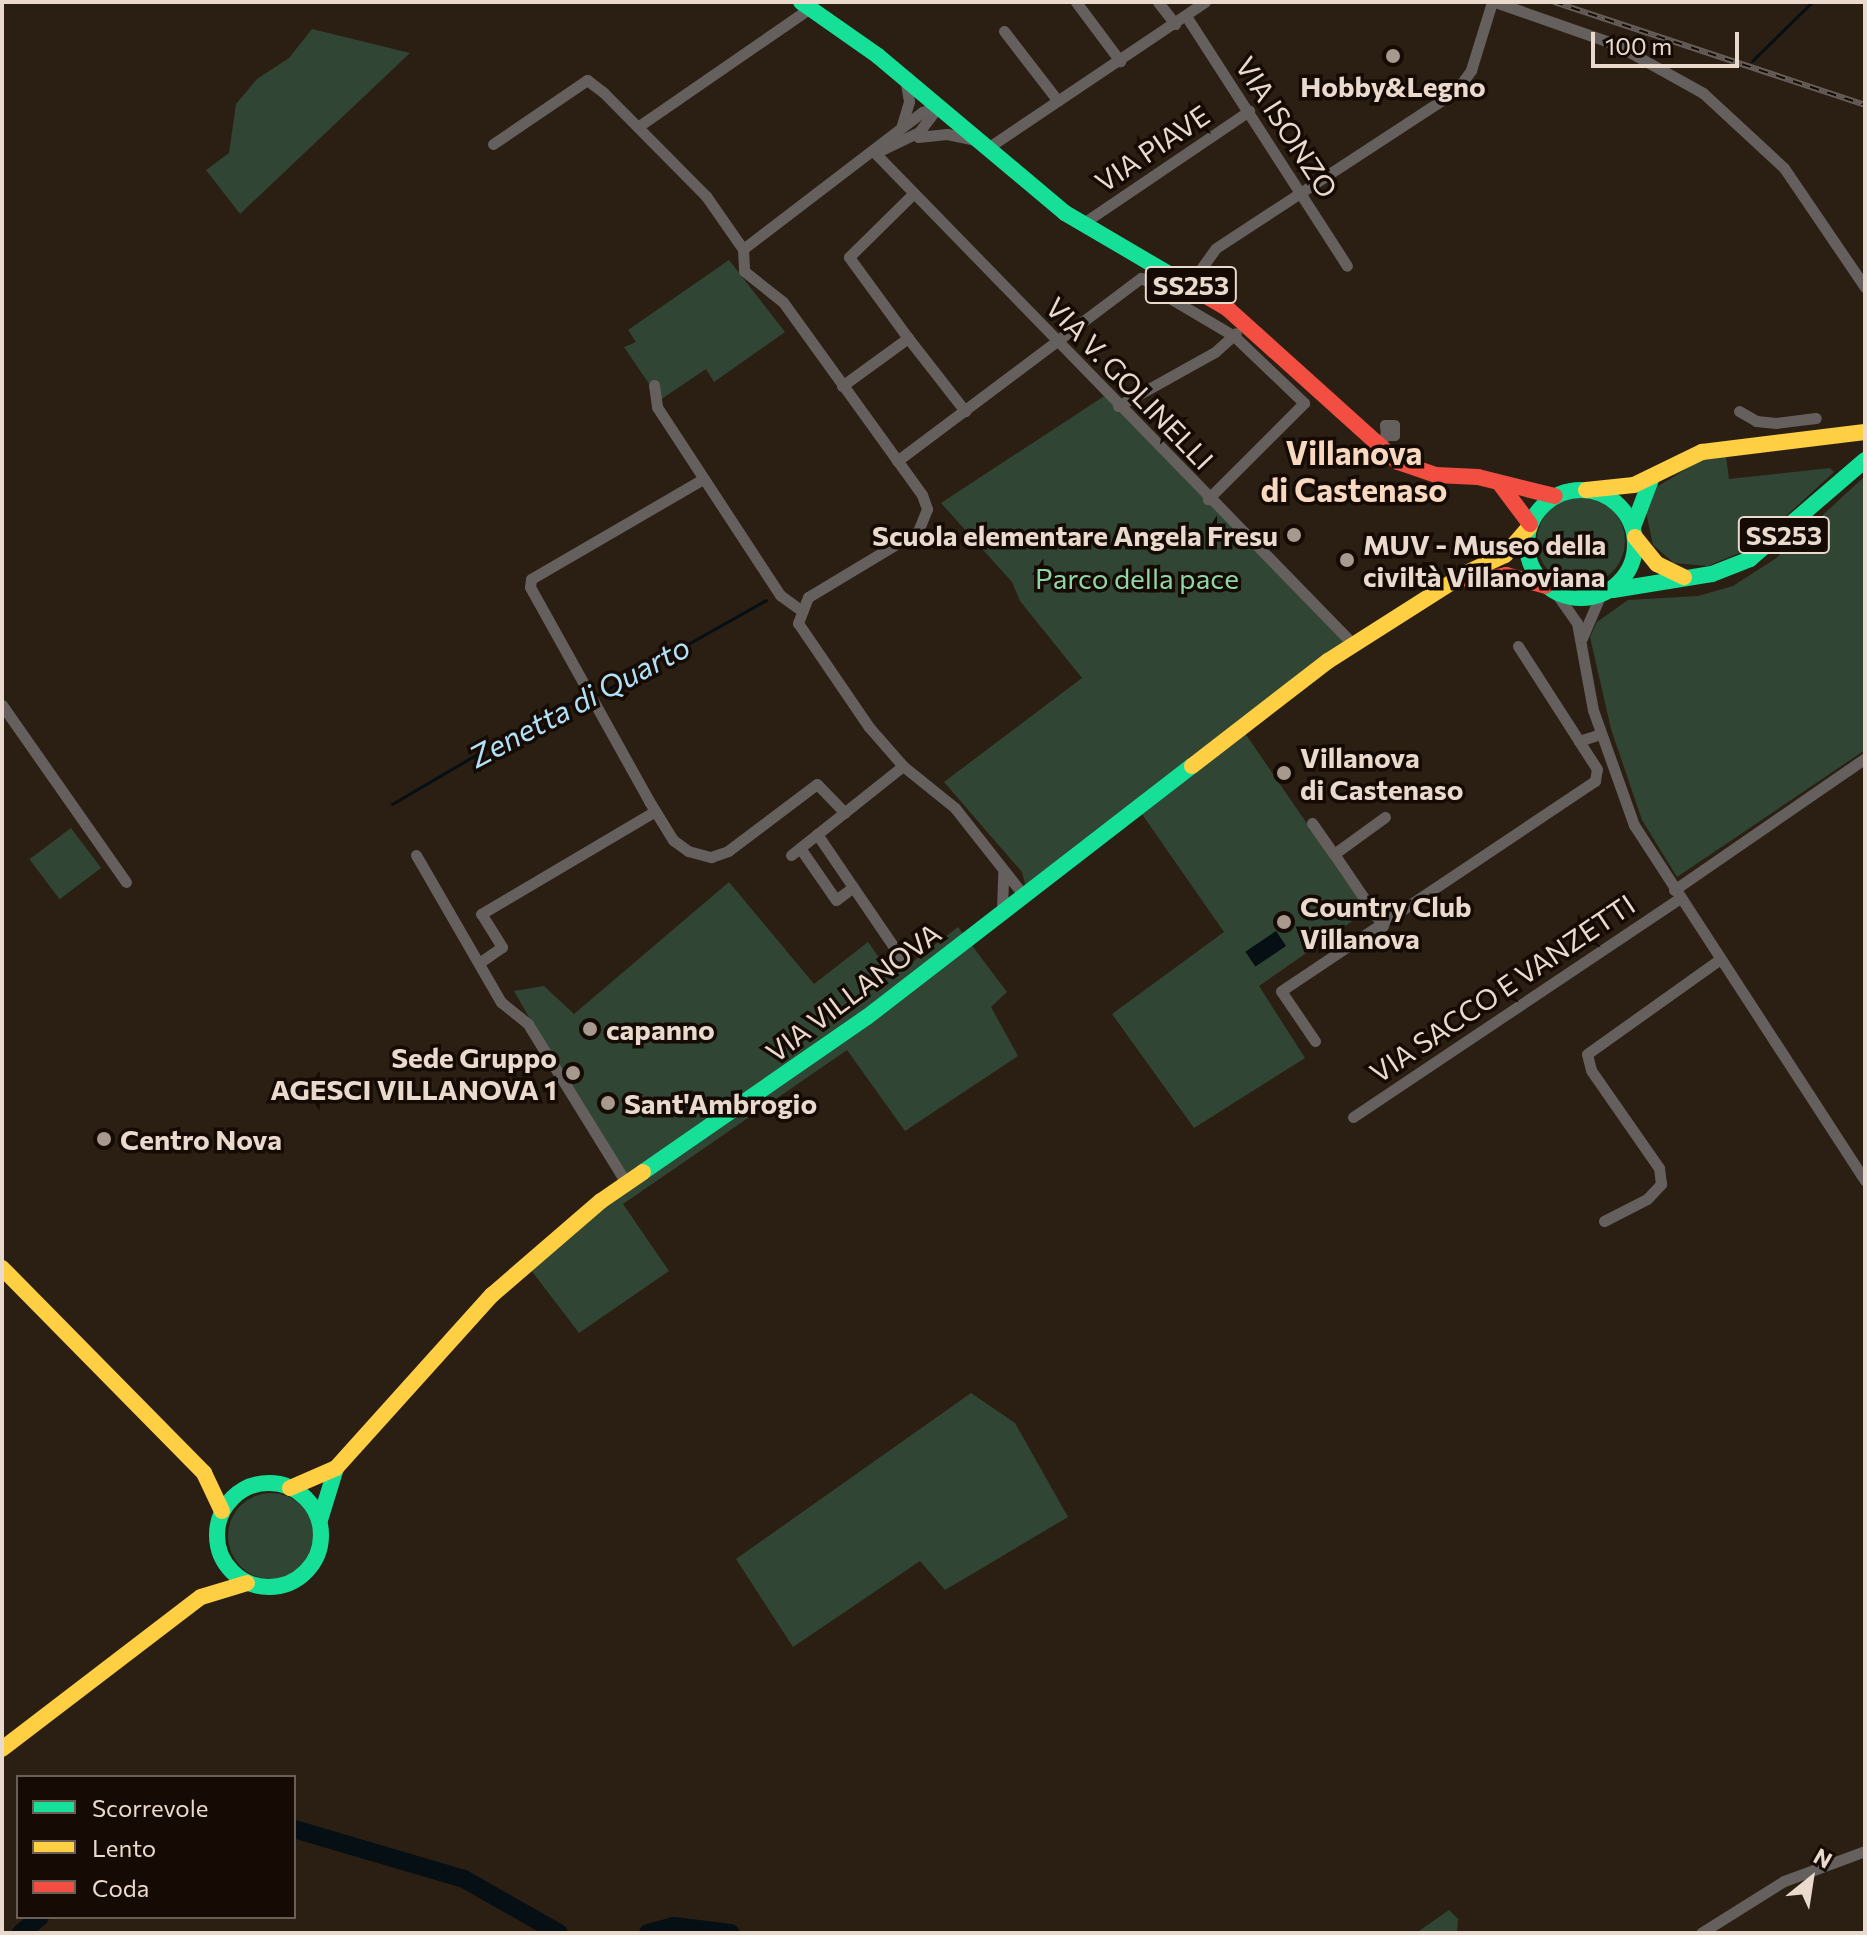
<!DOCTYPE html>
<meta charset="utf-8">
<style>
body{margin:0}
#map{position:relative;width:1867px;height:1935px;overflow:hidden;background:#2b1f13;font-family:Commissioner,sans-serif}
div>[style]{position:absolute}
[style*='--x']{left:calc(var(--x)*1px);top:calc(var(--y)*1px);width:calc(var(--w)*1px);rotate:calc(var(--a)*1deg)}
.green>*{inset:0;background:#314535;transform-origin:0 0}
.round{border-radius:50%}
.water>*{inset:0;background:#050f14;transform-origin:0 0}
.stream>*{height:3px;margin:-1.5px;padding:0 1.5px;transform-origin:1.5px;border-radius:1.5px;background:#050f14}
.river>*{height:18px;margin:-9px;padding:0 9px;transform-origin:9px;border-radius:9px;background:#050f14}
.street>*{height:11px;margin:-5.5px;padding:0 5.5px;transform-origin:5.5px;border-radius:5.5px;background:#655f5d}
.fast>*{height:16px;margin:-8px;padding:0 8px;transform-origin:8px;border-radius:8px;background:#16e098}
.fast>.ring{margin:-8px;padding:0;box-sizing:content-box;background:none;border:16px solid #16e098;border-radius:50%}
.slow>*{height:16px;margin:-8px;padding:0 8px;transform-origin:8px;border-radius:8px;background:#ffcf43}
.jam>*{height:16px;margin:-8px;padding:0 8px;transform-origin:8px;border-radius:8px;background:#f24e42}
.rail>*{height:6px;margin-top:-3px;transform-origin:0;background:repeating-linear-gradient(90deg,#150b04 0 9px,#665e59 0 18px);box-sizing:border-box;border-block:2px solid #665e59}
.dots>*{width:22px;height:22px;translate:-50% -50%;box-sizing:border-box;border:4px solid #150b04;border-radius:50%}
span{translate:-50% -50%;white-space:nowrap;text-align:center;line-height:1.15;-webkit-text-stroke:7px #150b04;paint-order:stroke}
.shield-label span{padding:2px 6px;background:#150b04;border:2px solid;border-radius:6px;-webkit-text-stroke-width:0}
.shield-label{font-size:26px;color:#eadace;font-weight:700}
.poi-label{font-size:28px;color:#eadace;font-weight:700}
.right{translate:-100% -50%;text-align:right}
.left{translate:0 -50%;text-align:left}
.street-label{font-size:28px;color:#eadace}
.park-label{font-size:28px;color:#90d7a7}
.water-label{font-size:30px;color:#b1e1f8;font-style:italic}
.quarter-label{font-size:32px;color:#f8d9c0;font-weight:700}
.frame{position:absolute;inset:0;border:4px solid #eadace;pointer-events:none}
.legend{position:absolute;left:16px;top:1775px;width:280px;height:144px;box-sizing:border-box;background:#150b04;border:2px solid #6a5e55;margin:0;padding:10px 14px;list-style:none;font-size:24px;color:#eadace}
.legend li{display:flex;align-items:center;gap:16px;height:40px}
.legend b{width:40px;border:2px solid #6a5e55}
.north{position:absolute;left:1771px;top:1839px;width:80px;height:80px;-webkit-text-stroke:6px #150b04;paint-order:stroke;rotate:30deg;font-size:22px;font-weight:700;line-height:32px;text-align:center;color:#eadace}
.north::after{content:'';display:block;margin:auto;width:28px;height:36px;background:#eadace;clip-path:polygon(50% 0,100% 100%,50% 72%,0 100%)}
.scale{position:absolute;left:1591px;top:32px;width:148px;height:36px;box-sizing:border-box;border:4px solid #eadace;border-top:0;padding-left:10px;font-size:24px;line-height:28px;white-space:nowrap;color:#eadace;-webkit-text-stroke:6px #150b04;paint-order:stroke}
</style>
<div id="map">
<div class="green">
<div style="clip-path:polygon(312px 29px,410px 53px,240px 214px,206px 170px,229px 153px,236px 104px,257px 79px,289px 58px)"></div>
<div style="clip-path:polygon(729px 260px,785px 332px,714px 382px,706px 369px,660px 400px,624px 347px,636px 342px,628px 330px)"></div>
<div style="clip-path:polygon(1112px 391px,1351px 644px,1238px 723px,1367px 911px,1259px 986px,1305px 1058px,1194px 1128px,1112px 1014px,1224px 932px,1137px 807px,1026px 888px,1022px 872px,944px 782px,1082px 678px,1020px 601px,1012px 582px,941px 503px)"></div>
<div style="clip-path:polygon(1726px 456px,1729px 479px,1830px 468px,1834px 472px,1751px 548px,1708px 566px,1674px 563px,1653px 545px,1646px 512px,1655px 488px,1701px 460px)"></div>
<div style="clip-path:polygon(1865px 476px,1865px 750px,1677px 877px,1642px 820px,1611px 729px,1590px 637px,1597px 622px,1628px 600px,1698px 596px,1733px 586px,1775px 559px)"></div>
<div class="round" style="left:1537px;top:497px;width:88px;height:88px"></div>
<div style="left:71px;top:828px;width:50px;height:52px;rotate:53deg"></div>
<div style="clip-path:polygon(729px 882px,814px 984px,868px 942px,893px 977px,958px 927px,1007px 992px,991px 1007px,1018px 1056px,905px 1131px,847px 1050px,623px 1204px,669px 1271px,579px 1333px,531px 1270px,623px 1182px,514px 991px,544px 986px,574px 1014px)"></div>
<div style="clip-path:polygon(971px 1393px,1015px 1423px,1068px 1517px,945px 1590px,920px 1561px,793px 1647px,736px 1559px)"></div>
<div class="round" style="left:228px;top:1493px;width:86px;height:86px"></div>
<div style="clip-path:polygon(1449px 1910px,1458px 1919px,1457px 1933px,1416px 1933px)"></div>
</div>
<div class="water">
<div style="left:1276px;top:931px;width:18px;height:37px;rotate:56deg"></div>
</div>
<div class="stream">
<div style="--x:1752;--y:61;--w:84;--a:-44.5"></div>
<div style="--x:595;--y:696;--w:196;--a:-29.3"></div>
<div style="--x:392;--y:804;--w:196;--a:-30.4"></div>
<div style="--x:561;--y:705;--w:27;--a:-10"></div>
</div>
<div class="river">
<div style="--x:294;--y:1829;--w:177;--a:16.4"></div>
<div style="--x:464;--y:1879;--w:109;--a:29.6"></div>
<div style="--x:21;--y:1933;--w:25;--a:-40"></div>
<div style="--x:648;--y:1933;--w:27;--a:-15"></div>
<div style="--x:674;--y:1926;--w:57;--a:7"></div>
</div>
<div class="street">
<div style="--x:1076;--y:2;--w:74;--a:53.3"></div>
<div style="--x:1158;--y:2;--w:28;--a:52"></div>
<div style="--x:1495;--y:2;--w:127;--a:19.3"></div>
<div style="--x:1615;--y:44;--w:101;--a:29.1"></div>
<div style="--x:1703;--y:93;--w:110;--a:42.8"></div>
<div style="--x:1784;--y:168;--w:144;--a:55.8"></div>
<div style="--x:1186;--y:16;--w:297;--a:57.2"></div>
<div style="--x:1004;--y:31;--w:88;--a:52.4"></div>
<div style="--x:639;--y:126;--w:208;--a:-34.6"></div>
<div style="--x:901;--y:128;--w:28;--a:-73"></div>
<div style="--x:909;--y:101;--w:22;--a:-100"></div>
<div style="--x:918;--y:137;--w:29;--a:-6"></div>
<div style="--x:947;--y:134;--w:25;--a:12"></div>
<div style="--x:493;--y:144;--w:114;--a:-34.2"></div>
<div style="--x:587;--y:80;--w:21;--a:37"></div>
<div style="--x:604;--y:93;--w:145;--a:45.3"></div>
<div style="--x:706;--y:196;--w:65;--a:55.1"></div>
<div style="--x:743;--y:249;--w:22;--a:87"></div>
<div style="--x:744;--y:271;--w:50;--a:38.5"></div>
<div style="--x:783;--y:302;--w:238;--a:54.2"></div>
<div style="--x:922;--y:495;--w:15;--a:70"></div>
<div style="--x:927;--y:509;--w:24;--a:112"></div>
<div style="--x:918;--y:531;--w:128;--a:149"></div>
<div style="--x:808;--y:597;--w:28;--a:111"></div>
<div style="--x:798;--y:623;--w:126;--a:55.7"></div>
<div style="--x:869;--y:727;--w:52;--a:48.9"></div>
<div style="--x:903;--y:766;--w:67;--a:38.9"></div>
<div style="--x:955;--y:808;--w:108;--a:51.8"></div>
<div style="--x:986;--y:149;--w:264;--a:-33.9"></div>
<div style="--x:875;--y:153;--w:685;--a:45.77"></div>
<div style="--x:875;--y:153;--w:49;--a:-25.5"></div>
<div style="--x:919;--y:132;--w:31;--a:-53"></div>
<div style="--x:1082;--y:224;--w:202;--a:-34.1"></div>
<div style="--x:743;--y:249;--w:225;--a:-37.4"></div>
<div style="--x:922;--y:112;--w:17;--a:-17"></div>
<div style="--x:1164;--y:270;--w:18;--a:117"></div>
<div style="--x:1156;--y:286;--w:11;--a:49"></div>
<div style="--x:1163;--y:294;--w:82;--a:30.6"></div>
<div style="--x:1234;--y:336;--w:97;--a:43.7"></div>
<div style="--x:1304;--y:403;--w:136;--a:135"></div>
<div style="--x:1190;--y:284;--w:44;--a:-54.2"></div>
<div style="--x:1216;--y:248;--w:287;--a:-33.2"></div>
<div style="--x:1456;--y:91;--w:26;--a:-54"></div>
<div style="--x:1471;--y:70;--w:71;--a:-72.8"></div>
<div style="--x:908;--y:338;--w:93;--a:52"></div>
<div style="--x:654;--y:385;--w:22;--a:82"></div>
<div style="--x:657;--y:407;--w:225;--a:56.8"></div>
<div style="--x:780;--y:595;--w:24;--a:36"></div>
<div style="--x:842;--y:386;--w:82;--a:-36"></div>
<div style="--x:908;--y:338;--w:100;--a:-126.1"></div>
<div style="--x:849;--y:257;--w:91;--a:-44.6"></div>
<div style="--x:1118;--y:406;--w:111;--a:-29.1"></div>
<div style="--x:1215;--y:352;--w:28;--a:-42"></div>
<div style="--x:1739;--y:411;--w:20;--a:30"></div>
<div style="--x:1756;--y:421;--w:20;--a:6"></div>
<div style="--x:1776;--y:423;--w:40;--a:-7.1"></div>
<div style="--x:1377;--y:446;--w:14;--a:-51"></div>
<div style="--x:1386;--y:435;--w:10;--a:-96"></div>
<div style="--x:1385;--y:425;--w:9;--a:0"></div>
<div style="--x:1394;--y:425;--w:10;--a:90"></div>
<div style="--x:1394;--y:435;--w:8;--a:180"></div>
<div style="--x:897;--y:461;--w:305;--a:-36.9"></div>
<div style="--x:1141;--y:278;--w:17;--a:28"></div>
<div style="--x:703;--y:479;--w:199;--a:149.8"></div>
<div style="--x:531;--y:579;--w:8;--a:97"></div>
<div style="--x:530;--y:587;--w:245;--a:60.9"></div>
<div style="--x:649;--y:801;--w:46;--a:58.4"></div>
<div style="--x:673;--y:840;--w:19;--a:36"></div>
<div style="--x:688;--y:851;--w:24;--a:15"></div>
<div style="--x:711;--y:857;--w:18;--a:-19"></div>
<div style="--x:728;--y:851;--w:111;--a:-37"></div>
<div style="--x:817;--y:784;--w:40;--a:46"></div>
<div style="--x:1556;--y:593;--w:37;--a:55"></div>
<div style="--x:1577;--y:623;--w:88;--a:79.6"></div>
<div style="--x:1593;--y:710;--w:122;--a:70.4"></div>
<div style="--x:1634;--y:825;--w:424;--a:57"></div>
<div style="--x:1582;--y:638;--w:46;--a:-66.8"></div>
<div style="--x:1518;--y:646;--w:113;--a:57.3"></div>
<div style="--x:2;--y:705;--w:216;--a:55"></div>
<div style="--x:1312;--y:823;--w:38;--a:55"></div>
<div style="--x:800;--y:848;--w:63;--a:55.3"></div>
<div style="--x:836;--y:900;--w:21;--a:-37"></div>
<div style="--x:853;--y:887;--w:64;--a:-124.2"></div>
<div style="--x:416;--y:855;--w:170;--a:60"></div>
<div style="--x:501;--y:1002;--w:35;--a:39"></div>
<div style="--x:528;--y:1024;--w:188;--a:58.3"></div>
<div style="--x:791;--y:855;--w:143;--a:-38.5"></div>
<div style="--x:853;--y:887;--w:83;--a:55.7"></div>
<div style="--x:1674;--y:890;--w:232;--a:-34.6"></div>
<div style="--x:1002;--y:909;--w:38;--a:-88"></div>
<div style="--x:1383;--y:926;--w:87;--a:-124.2"></div>
<div style="--x:1334;--y:854;--w:63;--a:-36"></div>
<div style="--x:479;--y:963;--w:28;--a:-35"></div>
<div style="--x:502;--y:947;--w:39;--a:-122"></div>
<div style="--x:481;--y:914;--w:202;--a:-30.6"></div>
<div style="--x:1315;--y:1041;--w:60;--a:-124.2"></div>
<div style="--x:1281;--y:991;--w:378;--a:-33.8"></div>
<div style="--x:1595;--y:781;--w:12;--a:-81"></div>
<div style="--x:1597;--y:769;--w:33;--a:-123"></div>
<div style="--x:1579;--y:741;--w:23;--a:-18"></div>
<div style="--x:1353;--y:1117;--w:392;--a:-33.8"></div>
<div style="--x:1604;--y:1221;--w:48;--a:-27.1"></div>
<div style="--x:1647;--y:1199;--w:21;--a:-47"></div>
<div style="--x:1661;--y:1184;--w:16;--a:-97"></div>
<div style="--x:1659;--y:1168;--w:119;--a:-124.8"></div>
<div style="--x:1591;--y:1070;--w:16;--a:-104"></div>
<div style="--x:1587;--y:1054;--w:162;--a:-35.5"></div>
<div style="--x:1701;--y:1933;--w:98;--a:-32.1"></div>
<div style="--x:1784;--y:1881;--w:86;--a:-20.3"></div>
</div>
<div class="fast">
<div style="--x:801;--y:2;--w:94;--a:35"></div>
<div style="--x:878;--y:56;--w:244;--a:40"></div>
<div style="--x:1065;--y:213;--w:121;--a:30.4"></div>
<div class="ring" style="left:1527px;top:490px;width:92px;height:92px"></div>
<div style="--x:1633;--y:527;--w:53;--a:-69.2"></div>
<div style="--x:1613;--y:590;--w:100;--a:-9.2"></div>
<div style="--x:1712;--y:574;--w:41;--a:-21.5"></div>
<div style="--x:1750;--y:559;--w:152;--a:-40.7"></div>
<div style="--x:643;--y:1172;--w:272;--a:-34.7"></div>
<div style="--x:867;--y:1017;--w:411;--a:-37.7"></div>
<div class="ring" style="left:217px;top:1483px;width:88px;height:88px"></div>
<div style="--x:320;--y:1520;--w:54;--a:-72.9"></div>
</div>
<div class="slow">
<div style="--x:1586;--y:490;--w:48;--a:-5.9"></div>
<div style="--x:1634;--y:485;--w:76;--a:-25.9"></div>
<div style="--x:1702;--y:452;--w:164;--a:-7"></div>
<div style="--x:1635;--y:537;--w:35;--a:51"></div>
<div style="--x:1657;--y:564;--w:30;--a:26"></div>
<div style="--x:1192;--y:766;--w:172;--a:-37.7"></div>
<div style="--x:1328;--y:661;--w:164;--a:-32.5"></div>
<div style="--x:1466;--y:573;--w:43;--a:-24.8"></div>
<div style="--x:1505;--y:555;--w:37;--a:-49"></div>
<div style="--x:2;--y:1268;--w:288;--a:45.4"></div>
<div style="--x:204;--y:1473;--w:42;--a:64.7"></div>
<div style="--x:290;--y:1488;--w:50;--a:-23.5"></div>
<div style="--x:336;--y:1468;--w:233;--a:-48"></div>
<div style="--x:492;--y:1295;--w:144;--a:-40.8"></div>
<div style="--x:601;--y:1201;--w:51;--a:-34.6"></div>
<div style="--x:2;--y:1749;--w:250;--a:-37.4"></div>
<div style="--x:201;--y:1597;--w:48;--a:-16.9"></div>
</div>
<div class="jam">
<div style="--x:1169;--y:274;--w:69;--a:30.7"></div>
<div style="--x:1228;--y:309;--w:229;--a:42"></div>
<div style="--x:1398;--y:462;--w:40;--a:18.9"></div>
<div style="--x:1436;--y:475;--w:42;--a:2.7"></div>
<div style="--x:1478;--y:477;--w:79;--a:13.9"></div>
<div style="--x:1500;--y:484;--w:50;--a:53.1"></div>
<div style="--x:1471;--y:582;--w:36;--a:-11"></div>
<div style="--x:1506;--y:575;--w:41;--a:15.4"></div>
</div>
<div class="rail">
<div style="--x:1554;--y:2;--w:328;--a:18.3"></div>
</div>
<div class="dots">
<div style="left:1393px;top:56px;background:#a7998d"></div>
<div style="left:1294px;top:535px;background:#a7998d"></div>
<div style="left:1347px;top:560px;background:#a7998d"></div>
<div style="left:1284px;top:773px;background:#a7998d"></div>
<div style="left:1284px;top:922px;background:#a7998d"></div>
<div style="left:590px;top:1029px;background:#a7998d"></div>
<div style="left:573px;top:1073px;background:#a7998d"></div>
<div style="left:608px;top:1103px;background:#a7998d"></div>
<div style="left:104px;top:1139px;background:#a7998d"></div>
</div>
<div class="shield-label">
<span style="left:1191px;top:285px">SS253</span>
<span style="left:1784px;top:535px">SS253</span>
</div>
<div class="poi-label">
<span style="left:1393px;top:86px">Hobby&amp;Legno</span>
<span class="right" style="left:1278px;top:535px">Scuola elementare Angela Fresu</span>
<span class="left" style="left:1363px;top:560px">MUV - Museo della<br>civiltà Villanoviana</span>
<span class="left" style="left:1300px;top:773px">Villanova<br>di Castenaso</span>
<span class="left" style="left:1300px;top:922px">Country Club<br>Villanova</span>
<span class="left" style="left:606px;top:1029px">capanno</span>
<span class="right" style="left:557px;top:1073px">Sede Gruppo<br>AGESCI VILLANOVA 1</span>
<span class="left" style="left:624px;top:1103px">Sant'Ambrogio</span>
<span class="left" style="left:120px;top:1139px">Centro Nova</span>
</div>
<div class="street-label">
<span style="left:1287px;top:127px;rotate:57deg">VIA ISONZO</span>
<span style="left:1152px;top:148px;rotate:-34deg">VIA PIAVE</span>
<span style="left:1130px;top:383px;rotate:46deg">VIA V. GOLINELLI</span>
<span style="left:1502px;top:988px;rotate:-34deg">VIA SACCO E VANZETTI</span>
<span style="left:853px;top:992px;rotate:-37deg">VIA VILLANOVA</span>
</div>
<div class="park-label">
<span style="left:1137px;top:578px">Parco della pace</span>
</div>
<div class="water-label">
<span style="left:579px;top:701px;rotate:-28deg">Zenetta di Quarto</span>
</div>
<div class="quarter-label">
<span style="left:1354px;top:471px">Villanova<br>di Castenaso</span>
</div>
<div class="frame"></div>
<ul class="legend">
<li><b style="height:10px;background:#16e098"></b>Scorrevole</li>
<li><b style="height:10px;background:#ffcf43"></b>Lento</li>
<li><b style="height:10px;background:#f24e42"></b>Coda</li>
</ul>
<div class="north">N</div>
<div class="scale">100 m</div>
</div>
